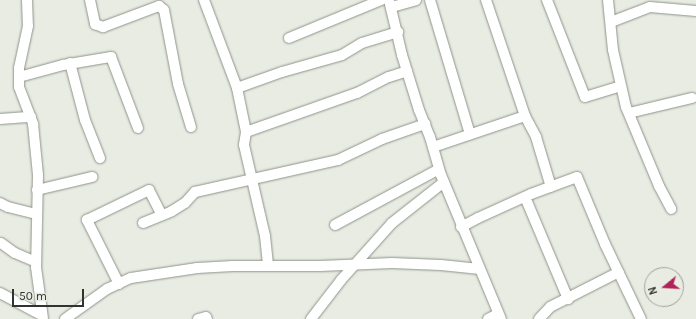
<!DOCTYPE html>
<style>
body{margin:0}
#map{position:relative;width:696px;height:319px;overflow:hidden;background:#e8ece3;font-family:Karla,sans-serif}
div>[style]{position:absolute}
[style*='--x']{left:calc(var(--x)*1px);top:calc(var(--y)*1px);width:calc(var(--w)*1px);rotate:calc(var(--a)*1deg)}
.roads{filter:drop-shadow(0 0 1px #8e938a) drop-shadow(0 0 1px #8e938a)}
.minor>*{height:10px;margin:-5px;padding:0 5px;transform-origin:5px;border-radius:5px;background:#fff}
span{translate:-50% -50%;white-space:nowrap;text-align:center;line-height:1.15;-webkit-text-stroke:3px #e8ece3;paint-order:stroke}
.north{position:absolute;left:644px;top:267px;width:40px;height:40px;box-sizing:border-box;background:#e8ece3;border:1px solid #9fa29b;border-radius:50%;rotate:252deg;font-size:11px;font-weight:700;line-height:16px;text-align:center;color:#323330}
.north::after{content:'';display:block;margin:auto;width:14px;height:18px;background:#b12258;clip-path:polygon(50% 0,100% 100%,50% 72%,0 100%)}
.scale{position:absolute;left:12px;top:289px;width:72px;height:18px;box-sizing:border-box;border:2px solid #323330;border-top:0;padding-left:5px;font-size:12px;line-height:14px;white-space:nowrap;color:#323330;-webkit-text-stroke:3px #e8ece3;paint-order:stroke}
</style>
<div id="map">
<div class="roads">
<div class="minor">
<div style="--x:27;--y:0;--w:26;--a:88"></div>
<div style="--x:28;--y:26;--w:43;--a:102.1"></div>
<div style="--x:19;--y:68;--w:19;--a:90"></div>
<div style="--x:19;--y:87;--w:40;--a:69"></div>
<div style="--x:33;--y:124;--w:51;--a:84.4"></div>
<div style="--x:38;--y:175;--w:92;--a:91.2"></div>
<div style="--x:36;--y:267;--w:52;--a:82.3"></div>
<div style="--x:90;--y:0;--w:25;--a:78"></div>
<div style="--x:95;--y:24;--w:9;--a:21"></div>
<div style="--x:103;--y:27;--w:60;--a:-20.6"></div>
<div style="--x:159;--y:6;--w:6;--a:39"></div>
<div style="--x:164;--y:10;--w:75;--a:79.3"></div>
<div style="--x:178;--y:84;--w:45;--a:73.2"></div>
<div style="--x:204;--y:0;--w:94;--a:69.4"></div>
<div style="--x:237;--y:88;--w:45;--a:78.4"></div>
<div style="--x:246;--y:132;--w:13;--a:99"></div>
<div style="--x:244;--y:145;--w:93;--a:77"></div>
<div style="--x:265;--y:236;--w:30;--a:84"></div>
<div style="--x:389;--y:0;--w:57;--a:76.7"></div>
<div style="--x:402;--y:55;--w:58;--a:72.8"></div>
<div style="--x:419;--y:110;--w:29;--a:68"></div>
<div style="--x:430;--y:137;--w:40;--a:74"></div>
<div style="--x:441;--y:175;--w:156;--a:67.4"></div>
<div style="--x:430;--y:0;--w:140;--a:73.4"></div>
<div style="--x:486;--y:0;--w:122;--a:71.4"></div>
<div style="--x:525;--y:116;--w:24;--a:62"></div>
<div style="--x:536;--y:137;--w:52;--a:73.3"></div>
<div style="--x:547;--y:0;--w:104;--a:68.6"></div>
<div style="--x:585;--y:97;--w:37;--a:-17"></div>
<div style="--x:608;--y:0;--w:50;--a:84.3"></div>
<div style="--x:613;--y:50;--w:58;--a:77.2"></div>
<div style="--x:626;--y:107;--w:86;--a:67.3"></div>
<div style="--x:659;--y:186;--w:26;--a:62"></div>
<div style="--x:392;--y:7;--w:25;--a:-16"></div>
<div style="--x:611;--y:22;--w:42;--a:-21"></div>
<div style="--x:650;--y:7;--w:46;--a:5"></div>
<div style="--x:289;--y:38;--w:100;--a:-22.4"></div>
<div style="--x:70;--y:63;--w:59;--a:75.3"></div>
<div style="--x:85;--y:120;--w:41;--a:68.5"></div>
<div style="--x:19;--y:77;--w:46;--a:-15.3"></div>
<div style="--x:63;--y:65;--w:49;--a:-9.5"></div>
<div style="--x:111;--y:57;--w:76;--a:69.2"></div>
<div style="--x:237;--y:88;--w:48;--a:-19.6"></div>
<div style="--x:282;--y:72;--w:62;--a:-15.8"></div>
<div style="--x:342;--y:55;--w:23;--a:-31"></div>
<div style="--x:362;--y:43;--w:38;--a:-17"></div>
<div style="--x:629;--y:113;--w:65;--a:-13.4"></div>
<div style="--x:0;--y:119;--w:31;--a:-4"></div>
<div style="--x:246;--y:132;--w:118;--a:-19.4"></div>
<div style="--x:357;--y:93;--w:36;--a:-27"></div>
<div style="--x:389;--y:77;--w:19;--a:-18"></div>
<div style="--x:433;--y:147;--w:97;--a:-18.6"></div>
<div style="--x:37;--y:190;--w:57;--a:-13.3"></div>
<div style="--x:525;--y:197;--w:111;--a:67.1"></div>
<div style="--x:0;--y:203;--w:9;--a:27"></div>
<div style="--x:8;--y:207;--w:30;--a:14"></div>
<div style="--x:143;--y:223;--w:31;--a:-22"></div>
<div style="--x:172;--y:211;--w:15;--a:-32"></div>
<div style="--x:185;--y:203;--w:15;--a:-48"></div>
<div style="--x:195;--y:192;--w:147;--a:-12.6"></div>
<div style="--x:338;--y:160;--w:49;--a:-25.5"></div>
<div style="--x:382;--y:139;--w:46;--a:-19.2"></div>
<div style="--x:335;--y:225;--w:118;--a:-28.3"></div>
<div style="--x:461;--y:227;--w:19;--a:-28"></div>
<div style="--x:478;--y:218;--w:58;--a:-24.4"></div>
<div style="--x:531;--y:194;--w:49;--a:-20.3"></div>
<div style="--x:577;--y:177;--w:73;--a:67.3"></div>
<div style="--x:605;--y:244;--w:83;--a:64.4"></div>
<div style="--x:1;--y:243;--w:17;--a:36"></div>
<div style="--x:15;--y:253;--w:23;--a:23"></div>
<div style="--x:119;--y:284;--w:72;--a:-116.6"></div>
<div style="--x:87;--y:220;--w:69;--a:-25.8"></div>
<div style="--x:149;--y:190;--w:28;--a:63"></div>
<div style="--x:0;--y:293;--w:47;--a:28.2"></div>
<div style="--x:65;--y:319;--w:52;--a:-35.5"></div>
<div style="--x:107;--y:289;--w:26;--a:-25"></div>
<div style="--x:131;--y:278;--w:67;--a:-8.6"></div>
<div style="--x:197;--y:268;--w:36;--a:-3"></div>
<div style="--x:233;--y:266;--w:87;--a:0"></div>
<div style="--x:320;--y:266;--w:72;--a:-2.4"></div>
<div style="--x:392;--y:263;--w:49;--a:2.3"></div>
<div style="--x:441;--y:265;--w:39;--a:6"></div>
<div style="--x:198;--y:319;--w:8;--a:-14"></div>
<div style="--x:206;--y:317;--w:2;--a:63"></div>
<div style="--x:311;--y:319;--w:49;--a:-52.4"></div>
<div style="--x:341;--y:280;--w:76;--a:-48.2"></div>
<div style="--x:392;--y:223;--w:66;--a:-38.3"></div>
<div style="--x:488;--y:319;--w:11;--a:-27"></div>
<div style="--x:539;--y:319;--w:16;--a:-47"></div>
<div style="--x:550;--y:307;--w:77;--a:-26.9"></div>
</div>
</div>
<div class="north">N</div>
<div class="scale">50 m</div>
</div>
